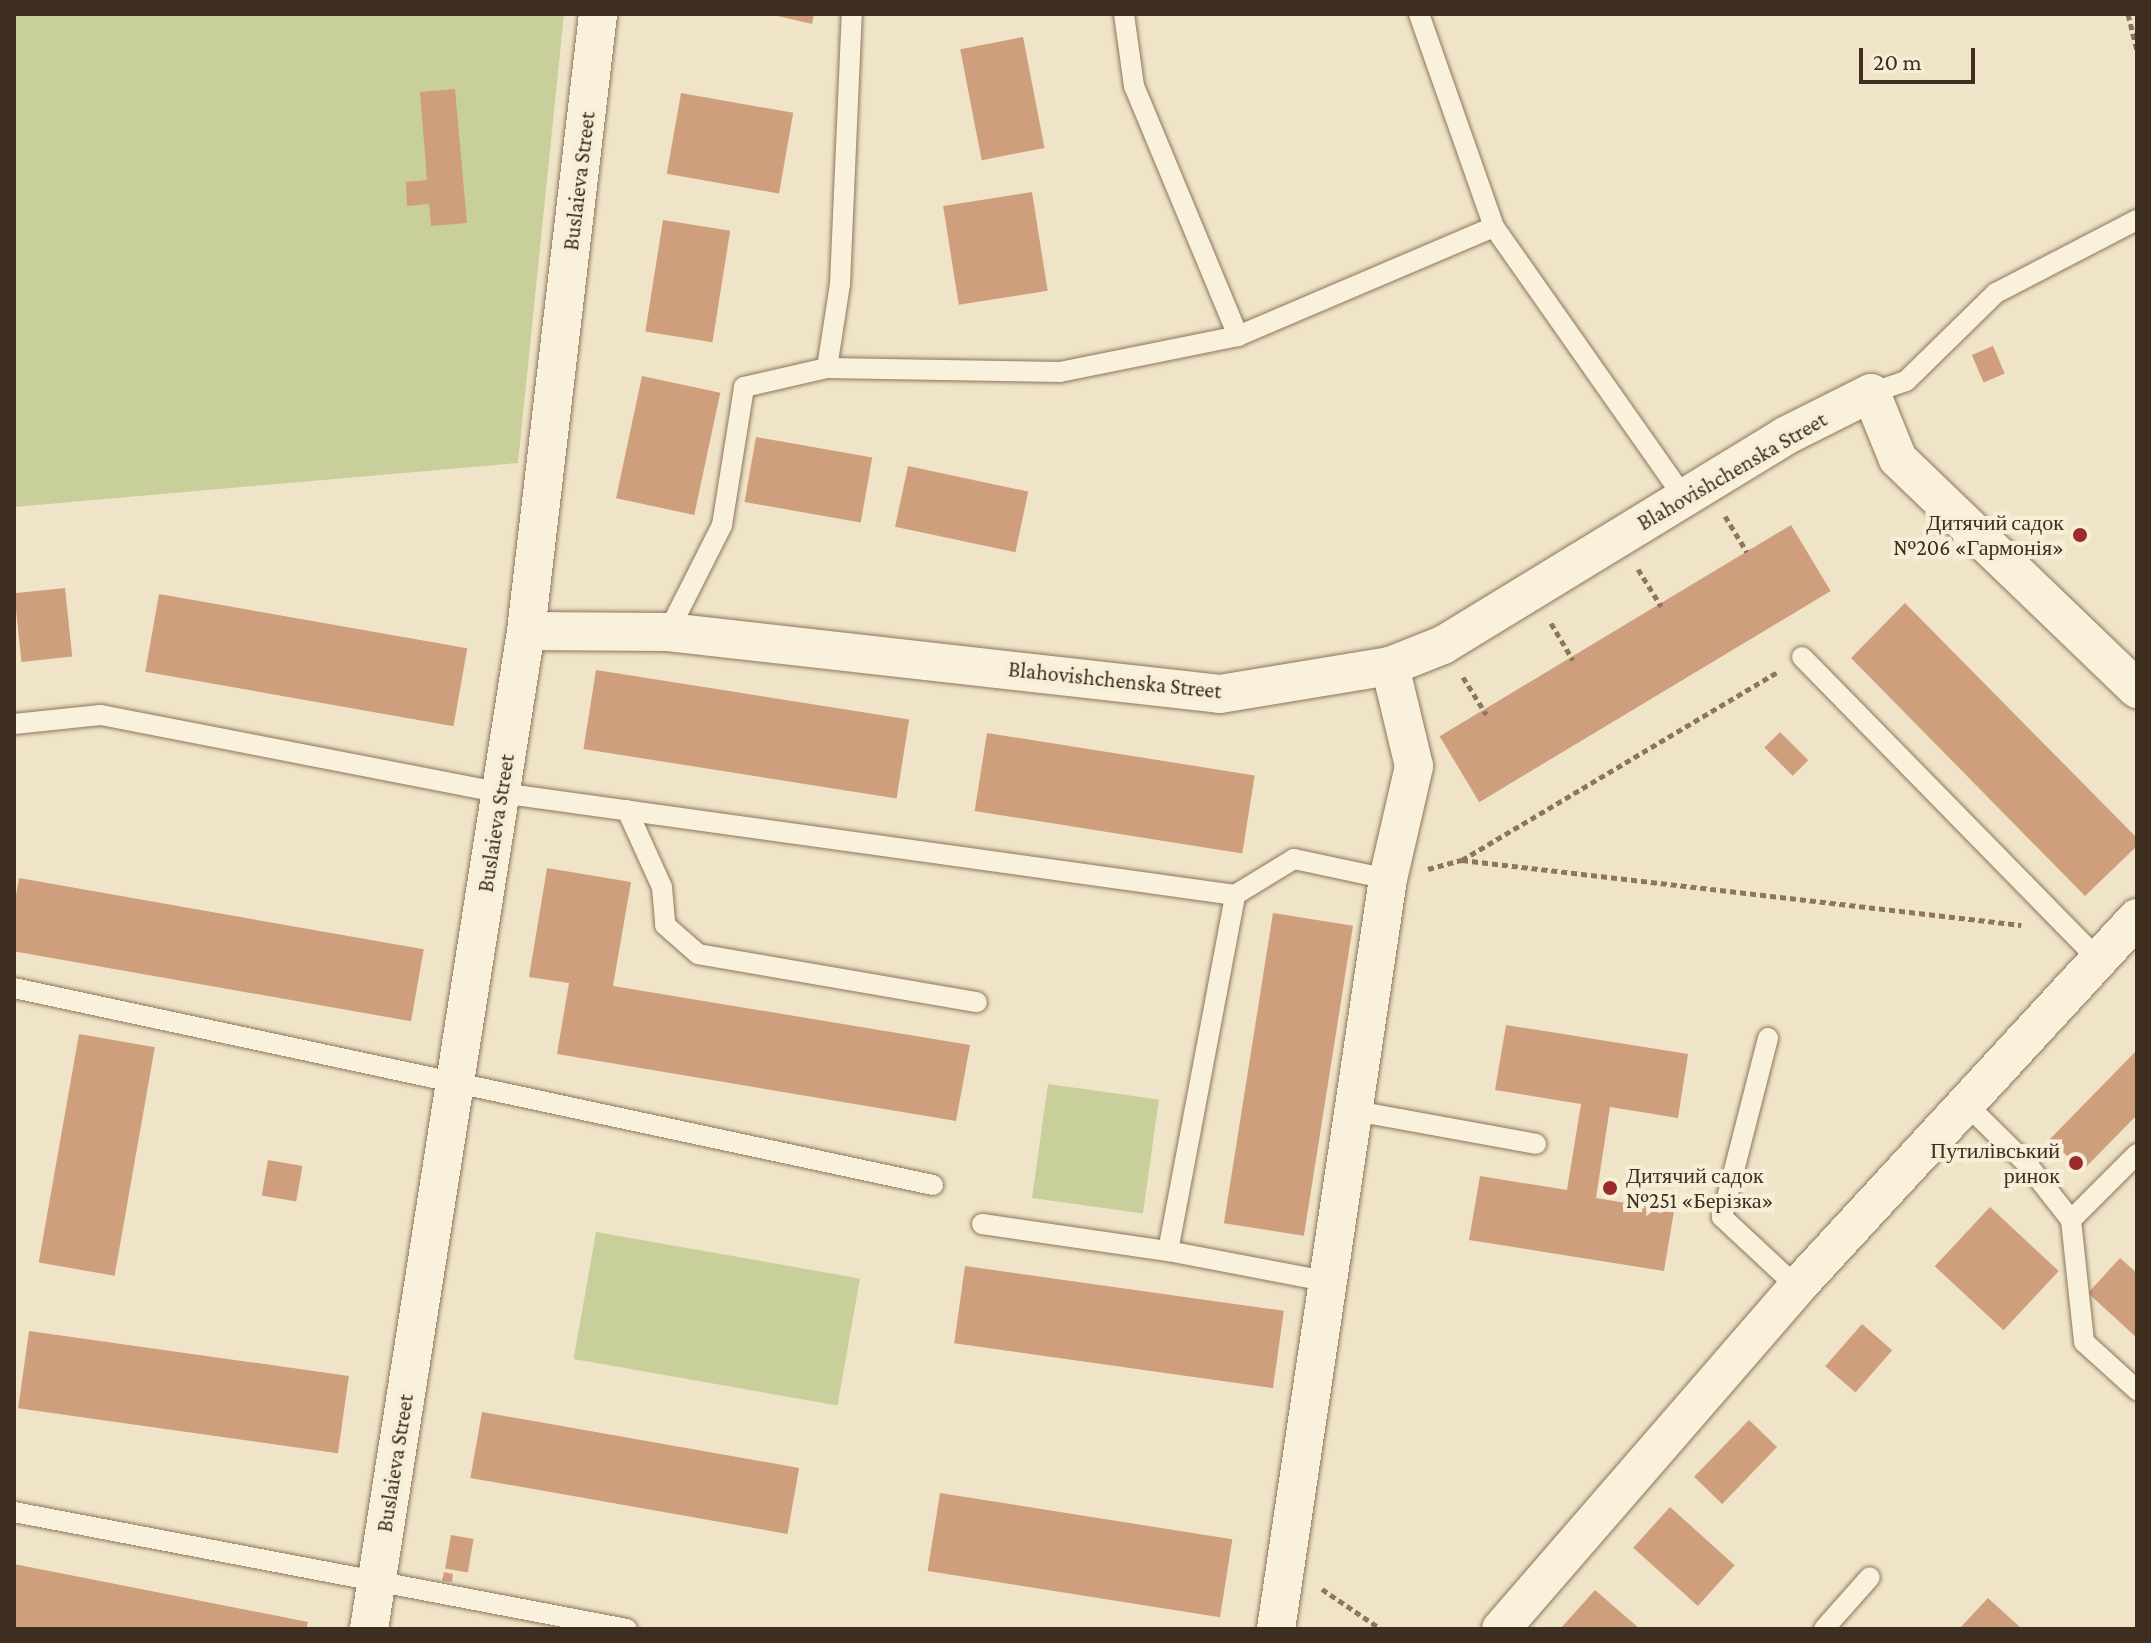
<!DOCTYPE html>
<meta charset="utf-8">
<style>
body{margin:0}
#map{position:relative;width:2151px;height:1643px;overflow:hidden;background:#f0e4c8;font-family:"Crimson Pro",serif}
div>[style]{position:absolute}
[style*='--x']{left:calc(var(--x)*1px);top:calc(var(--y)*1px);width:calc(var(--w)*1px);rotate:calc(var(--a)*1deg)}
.green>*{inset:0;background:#c9cf9b;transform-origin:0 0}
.building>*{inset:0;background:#cf9f7d;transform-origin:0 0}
.path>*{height:5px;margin-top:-2.5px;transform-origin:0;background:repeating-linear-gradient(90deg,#8d765c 0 6px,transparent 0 10px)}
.roads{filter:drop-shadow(0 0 2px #8d765c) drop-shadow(0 0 2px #8d765c)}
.lane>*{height:20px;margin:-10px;padding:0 10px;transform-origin:10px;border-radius:10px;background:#faf1dc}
.street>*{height:38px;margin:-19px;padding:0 19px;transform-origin:19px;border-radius:19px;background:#faf1dc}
.dots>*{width:22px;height:22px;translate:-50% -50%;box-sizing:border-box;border:4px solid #f7eed8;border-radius:50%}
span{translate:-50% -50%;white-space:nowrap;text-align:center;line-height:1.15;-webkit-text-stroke:8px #f7eed8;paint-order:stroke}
.street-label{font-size:22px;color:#3d2e20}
.poi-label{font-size:22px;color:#3d2e20}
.right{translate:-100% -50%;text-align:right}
.left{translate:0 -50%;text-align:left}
.frame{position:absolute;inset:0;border:16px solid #3d2e20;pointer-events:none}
.scale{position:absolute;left:1859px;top:48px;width:116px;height:36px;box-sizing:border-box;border:4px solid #3d2e20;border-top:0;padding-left:10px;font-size:24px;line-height:28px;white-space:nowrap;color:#3d2e20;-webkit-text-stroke:6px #f7eed8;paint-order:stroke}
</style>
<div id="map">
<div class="green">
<div style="clip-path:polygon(14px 14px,564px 14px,518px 463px,14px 507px)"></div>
<div style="left:1048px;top:1084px;width:112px;height:115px;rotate:8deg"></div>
<div style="left:596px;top:1232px;width:268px;height:129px;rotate:10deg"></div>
</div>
<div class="building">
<div style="clip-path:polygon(769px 14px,814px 14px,812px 24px)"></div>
<div style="left:1023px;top:37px;width:113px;height:64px;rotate:79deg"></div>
<div style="clip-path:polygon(455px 89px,467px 223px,431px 226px,429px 204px,407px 206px,406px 182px,427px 180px,420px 92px)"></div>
<div style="left:681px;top:93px;width:114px;height:82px;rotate:10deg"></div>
<div style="left:1032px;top:192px;width:100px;height:90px;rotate:81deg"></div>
<div style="left:663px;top:220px;width:68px;height:113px;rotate:9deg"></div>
<div style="left:1993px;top:346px;width:30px;height:23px;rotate:67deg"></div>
<div style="left:642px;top:376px;width:80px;height:125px;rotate:12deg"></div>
<div style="left:756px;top:437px;width:118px;height:66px;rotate:10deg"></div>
<div style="left:908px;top:466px;width:123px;height:62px;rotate:12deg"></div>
<div style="left:1791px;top:525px;width:77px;height:410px;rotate:59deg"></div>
<div style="left:65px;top:588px;width:69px;height:51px;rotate:84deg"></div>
<div style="left:159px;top:594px;width:313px;height:79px;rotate:10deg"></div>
<div style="clip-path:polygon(1905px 603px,2137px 838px,2137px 846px,2085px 896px,1851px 658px)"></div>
<div style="left:596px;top:670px;width:317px;height:80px;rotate:9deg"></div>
<div style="left:1780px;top:732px;width:40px;height:22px;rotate:45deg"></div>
<div style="left:987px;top:733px;width:271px;height:79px;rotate:9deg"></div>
<div style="clip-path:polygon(547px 868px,631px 882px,613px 986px,970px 1045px,956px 1121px,557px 1054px,569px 983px,529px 977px)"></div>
<div style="left:19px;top:878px;width:411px;height:73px;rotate:10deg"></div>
<div style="left:1273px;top:913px;width:81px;height:314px;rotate:9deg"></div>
<div style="clip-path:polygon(1506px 1025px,1688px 1054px,1678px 1118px,1610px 1107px,1596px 1198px,1674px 1211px,1664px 1271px,1469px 1240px,1480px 1176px,1567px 1190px,1581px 1104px,1495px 1090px)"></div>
<div style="left:79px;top:1034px;width:77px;height:232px;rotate:10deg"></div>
<div style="clip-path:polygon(2137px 1050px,2137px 1115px,2082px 1171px,2050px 1139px)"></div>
<div style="left:268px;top:1160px;width:35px;height:36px;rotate:10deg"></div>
<div style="left:1990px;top:1207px;width:94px;height:81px;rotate:43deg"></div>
<div style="clip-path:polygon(2120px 1258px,2137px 1273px,2137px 1338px,2088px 1293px)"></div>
<div style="left:965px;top:1266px;width:322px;height:78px;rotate:8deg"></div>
<div style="left:1862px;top:1324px;width:40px;height:56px;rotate:41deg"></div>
<div style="left:29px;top:1331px;width:323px;height:78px;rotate:8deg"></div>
<div style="left:482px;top:1412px;width:322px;height:67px;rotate:10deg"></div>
<div style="left:1749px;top:1420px;width:39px;height:79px;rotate:44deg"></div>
<div style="left:940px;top:1493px;width:296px;height:79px;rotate:9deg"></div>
<div style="left:1670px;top:1507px;width:87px;height:55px;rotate:42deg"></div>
<div style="left:451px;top:1535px;width:23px;height:34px;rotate:10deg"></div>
<div style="clip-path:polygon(14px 1564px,308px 1622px,306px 1629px,14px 1629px)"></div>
<div style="clip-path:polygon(444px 1572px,453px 1574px,452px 1582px,442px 1581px)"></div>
<div style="clip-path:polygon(1595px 1590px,1640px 1629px,1560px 1629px)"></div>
<div style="clip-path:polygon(1988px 1598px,2022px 1629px,1959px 1629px)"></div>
</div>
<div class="path">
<div style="--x:2128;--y:14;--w:38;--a:76"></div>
<div style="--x:1725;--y:516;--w:42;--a:58.6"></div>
<div style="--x:1638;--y:569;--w:44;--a:58.1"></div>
<div style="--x:1551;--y:623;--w:43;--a:59.3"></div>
<div style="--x:1463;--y:677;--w:44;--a:58.1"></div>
<div style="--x:1462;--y:860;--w:563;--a:6.63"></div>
<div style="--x:1428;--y:869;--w:35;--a:-15"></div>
<div style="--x:1462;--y:860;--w:367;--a:-30.8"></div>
<div style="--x:1322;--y:1589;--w:71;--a:34.1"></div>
</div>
<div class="roads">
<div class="lane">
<div style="--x:1124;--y:14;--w:73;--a:82.1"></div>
<div style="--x:1134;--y:86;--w:271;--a:67.4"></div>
<div style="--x:1419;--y:14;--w:226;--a:70.6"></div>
<div style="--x:1494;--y:227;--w:330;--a:54.9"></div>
<div style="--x:827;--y:368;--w:233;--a:1"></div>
<div style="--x:1060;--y:372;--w:182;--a:-11.4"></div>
<div style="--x:1238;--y:336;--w:278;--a:-23.1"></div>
<div style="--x:1871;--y:393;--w:37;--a:-19"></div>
<div style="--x:1906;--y:381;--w:126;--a:-44.4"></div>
<div style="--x:1996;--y:293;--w:159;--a:-27.4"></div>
<div style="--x:668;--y:632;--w:120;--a:-63.2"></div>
<div style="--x:722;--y:525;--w:140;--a:-80.9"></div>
<div style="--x:744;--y:387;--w:85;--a:-12.9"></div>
<div style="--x:827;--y:368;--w:85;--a:-81.2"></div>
<div style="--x:840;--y:284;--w:270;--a:-87.5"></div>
<div style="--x:1802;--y:657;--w:423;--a:45.6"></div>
<div style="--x:14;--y:724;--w:87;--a:-5.9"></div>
<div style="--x:101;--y:715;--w:408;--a:11"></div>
<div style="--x:501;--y:793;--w:741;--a:7.91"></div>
<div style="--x:627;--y:810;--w:85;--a:65.6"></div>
<div style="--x:662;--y:887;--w:38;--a:85"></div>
<div style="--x:665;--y:925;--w:44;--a:41.3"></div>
<div style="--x:698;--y:954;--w:283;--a:9.8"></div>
<div style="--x:14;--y:988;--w:940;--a:12.1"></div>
<div style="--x:1768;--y:1038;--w:185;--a:104.4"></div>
<div style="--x:1722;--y:1217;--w:103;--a:43"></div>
<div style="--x:1963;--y:1101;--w:90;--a:44.5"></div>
<div style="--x:2027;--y:1164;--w:71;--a:51.8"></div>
<div style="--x:1355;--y:1111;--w:184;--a:10.3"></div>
<div style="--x:2137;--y:1154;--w:93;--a:135"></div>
<div style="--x:2071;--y:1220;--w:123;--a:83.9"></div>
<div style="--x:2084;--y:1342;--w:72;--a:42.2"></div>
<div style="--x:982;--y:1224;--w:188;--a:8.3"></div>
<div style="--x:1168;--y:1251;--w:166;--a:10.8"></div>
<div style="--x:1168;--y:1251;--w:362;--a:-79.3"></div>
<div style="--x:1235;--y:895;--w:69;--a:-31.4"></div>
<div style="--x:1294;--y:859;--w:96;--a:12"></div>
<div style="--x:14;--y:1512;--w:624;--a:10.81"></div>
<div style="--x:1824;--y:1629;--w:69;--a:-48.5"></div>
</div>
<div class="street">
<div style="--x:526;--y:631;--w:142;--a:0.4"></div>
<div style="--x:668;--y:632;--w:555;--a:6.41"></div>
<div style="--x:1220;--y:694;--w:172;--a:-9.4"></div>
<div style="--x:1390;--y:666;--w:57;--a:-21.6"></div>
<div style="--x:1443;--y:645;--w:401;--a:-31.4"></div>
<div style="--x:1785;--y:436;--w:96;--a:-26.6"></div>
<div style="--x:1871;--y:393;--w:71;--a:67.8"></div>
<div style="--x:1898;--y:459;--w:332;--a:43.9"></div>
<div style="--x:369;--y:1629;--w:1010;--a:-81.06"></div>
<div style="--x:526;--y:631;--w:621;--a:-83.34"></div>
<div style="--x:1276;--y:1629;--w:758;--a:-81.51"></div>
<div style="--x:1388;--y:879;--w:116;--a:-77"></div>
<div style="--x:1414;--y:766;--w:103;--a:-103.5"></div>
<div style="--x:1501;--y:1629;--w:452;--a:-49.1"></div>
<div style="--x:1797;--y:1287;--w:502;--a:-47.34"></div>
</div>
</div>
<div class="dots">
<div style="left:2080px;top:535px;background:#9e2a2b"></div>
<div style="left:2076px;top:1163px;background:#9e2a2b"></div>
<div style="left:1610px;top:1188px;background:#9e2a2b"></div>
</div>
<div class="street-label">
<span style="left:579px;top:181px;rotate:-83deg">Buslaieva Street</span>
<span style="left:1732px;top:471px;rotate:-30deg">Blahovishchenska Street</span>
<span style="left:1115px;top:680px;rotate:6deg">Blahovishchenska Street</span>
<span style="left:496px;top:823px;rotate:-81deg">Buslaieva Street</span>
<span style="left:395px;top:1463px;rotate:-81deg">Buslaieva Street</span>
</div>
<div class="poi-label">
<span class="right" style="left:2064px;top:535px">Дитячий садок<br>№206 «Гармонія»</span>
<span class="right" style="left:2060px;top:1163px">Путилівський<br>ринок</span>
<span class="left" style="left:1626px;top:1188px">Дитячий садок<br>№251 «Берізка»</span>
</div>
<div class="frame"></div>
<div class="scale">20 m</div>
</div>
